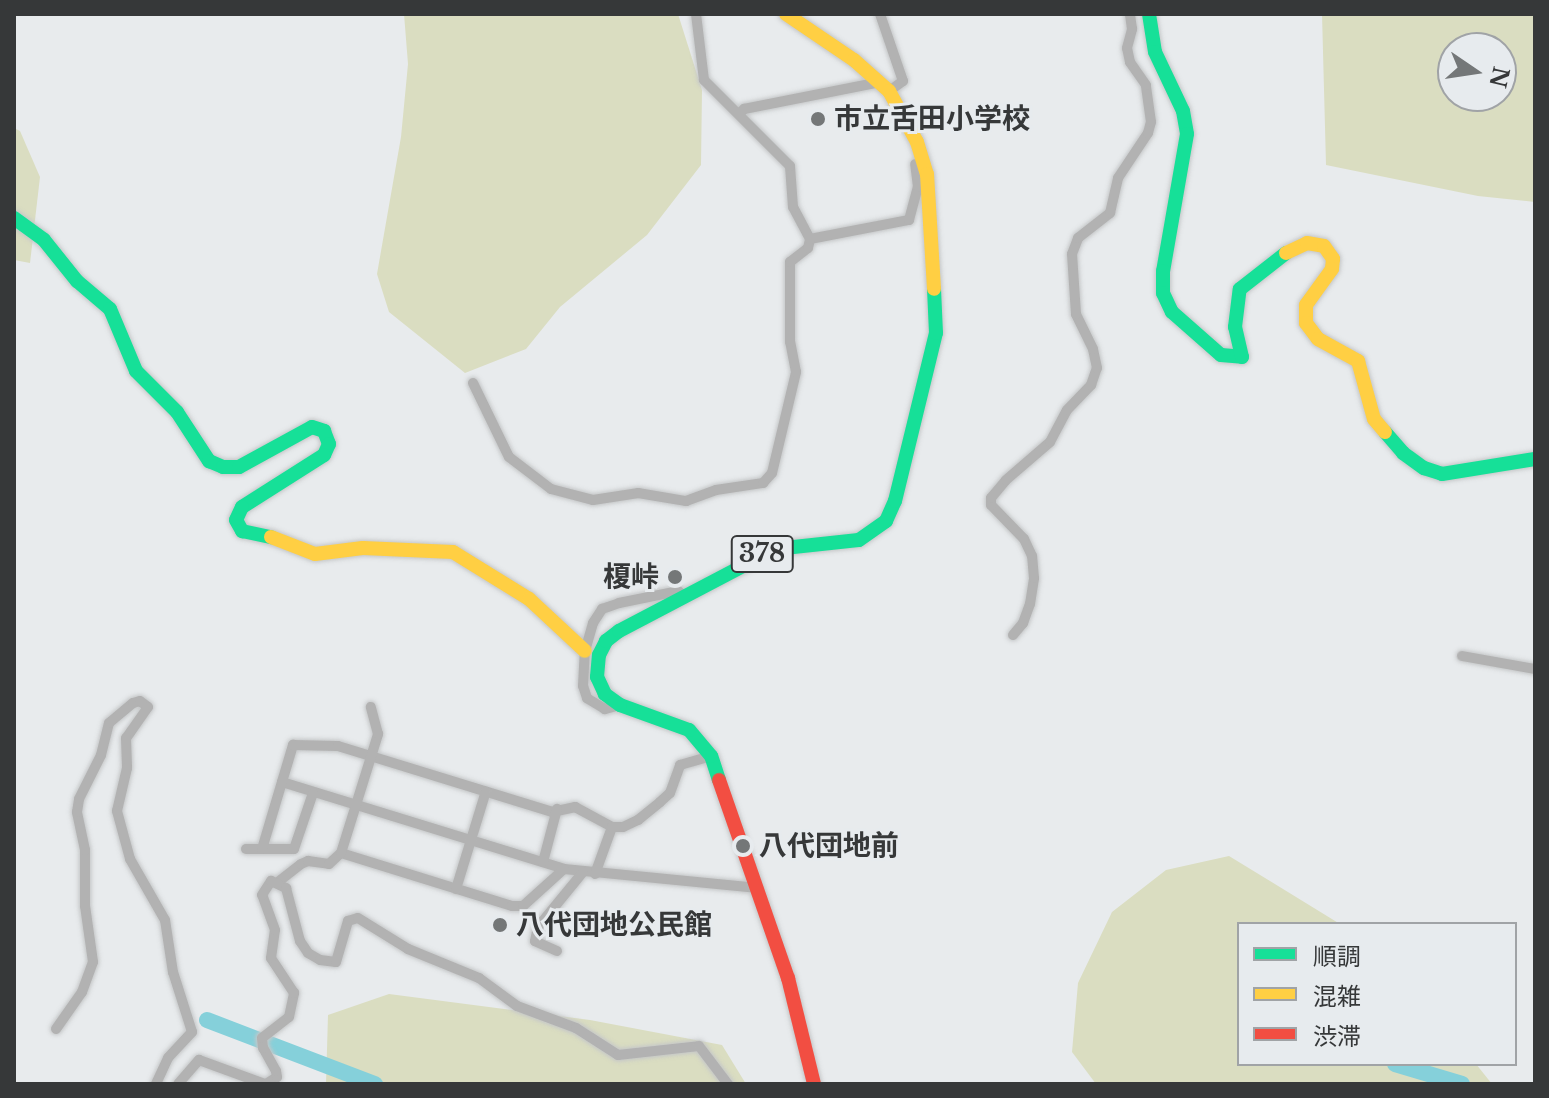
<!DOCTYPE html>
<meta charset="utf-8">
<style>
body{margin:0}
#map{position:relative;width:1549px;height:1098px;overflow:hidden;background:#e8ebed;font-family:"Libre Baskerville","Noto Sans JP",serif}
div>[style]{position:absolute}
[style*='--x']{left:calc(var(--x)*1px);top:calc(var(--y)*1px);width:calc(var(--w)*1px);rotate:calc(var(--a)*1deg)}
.green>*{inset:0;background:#daddc1}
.river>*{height:16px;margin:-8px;padding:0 8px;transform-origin:8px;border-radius:8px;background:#85d0da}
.roads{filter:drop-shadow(0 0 2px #c5c7c8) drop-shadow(0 0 2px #c5c7c8)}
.street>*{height:10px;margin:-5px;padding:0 5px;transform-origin:5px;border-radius:5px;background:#b2b2b2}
.fast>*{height:14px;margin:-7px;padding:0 7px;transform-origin:7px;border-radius:7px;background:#16e098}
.slow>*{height:14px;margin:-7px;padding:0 7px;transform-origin:7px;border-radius:7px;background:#ffcf43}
.jam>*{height:14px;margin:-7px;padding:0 7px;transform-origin:7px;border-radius:7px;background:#f24e42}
.dots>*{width:22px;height:22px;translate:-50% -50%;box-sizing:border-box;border:4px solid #e7ebee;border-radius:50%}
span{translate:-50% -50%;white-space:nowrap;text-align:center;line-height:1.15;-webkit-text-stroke:6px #e7ebee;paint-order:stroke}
.shield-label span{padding:2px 6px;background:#e7ebee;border:2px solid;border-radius:6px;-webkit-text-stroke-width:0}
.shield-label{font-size:26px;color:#363839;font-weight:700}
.poi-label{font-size:28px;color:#363839;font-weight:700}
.left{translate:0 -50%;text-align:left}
.right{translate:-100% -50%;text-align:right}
.frame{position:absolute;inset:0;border:16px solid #363839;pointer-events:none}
.legend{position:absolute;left:1237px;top:922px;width:280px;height:144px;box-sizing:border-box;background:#e7ebee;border:2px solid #a0a3a6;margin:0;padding:10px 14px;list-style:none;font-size:24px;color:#363839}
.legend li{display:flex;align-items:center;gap:16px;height:40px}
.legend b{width:40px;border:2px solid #a0a3a6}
.north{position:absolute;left:1437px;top:32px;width:80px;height:80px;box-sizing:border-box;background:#e7ebee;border:2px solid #a0a3a6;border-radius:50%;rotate:103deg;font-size:22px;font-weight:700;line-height:32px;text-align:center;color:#363839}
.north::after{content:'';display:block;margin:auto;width:28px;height:36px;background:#747778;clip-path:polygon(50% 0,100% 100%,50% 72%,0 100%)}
</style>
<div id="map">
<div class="green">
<div style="clip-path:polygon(404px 14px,678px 14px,702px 90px,701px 165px,647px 235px,560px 307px,526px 349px,465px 373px,389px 312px,377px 274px,401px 137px,408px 64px)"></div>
<div style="clip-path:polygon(evenodd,1322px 14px,1535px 14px,1535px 202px,1478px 196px,1326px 165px,1322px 14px,1453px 48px,1501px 48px,1501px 96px,1453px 96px,1453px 48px)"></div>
<div style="clip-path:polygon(14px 128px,20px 131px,40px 177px,30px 263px,14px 260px)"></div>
<div style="clip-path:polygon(1229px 856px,1340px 924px,1239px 924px,1239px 1064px,1476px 1064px,1492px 1084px,1096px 1084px,1072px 1052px,1078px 983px,1112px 912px,1166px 870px)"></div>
<div style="clip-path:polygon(389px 994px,590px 1020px,722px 1045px,746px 1084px,326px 1084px,328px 1015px)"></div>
</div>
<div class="river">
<div style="--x:207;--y:1020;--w:180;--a:20.9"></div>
<div style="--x:1395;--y:1064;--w:70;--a:16.6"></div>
</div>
<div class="roads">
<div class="street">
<div style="--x:880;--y:14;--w:71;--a:71.1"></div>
<div style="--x:903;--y:81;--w:17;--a:144"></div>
<div style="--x:740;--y:113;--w:6;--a:-45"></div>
<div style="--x:744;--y:109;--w:139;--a:-11.2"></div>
<div style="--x:810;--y:239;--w:101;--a:-10.9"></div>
<div style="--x:909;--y:220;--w:34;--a:-75"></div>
<div style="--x:918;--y:187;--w:23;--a:-97"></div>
<div style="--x:473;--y:383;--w:82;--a:64.1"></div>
<div style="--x:509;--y:457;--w:53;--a:37.3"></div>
<div style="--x:551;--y:489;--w:43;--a:14.7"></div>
<div style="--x:593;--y:500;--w:46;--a:-8.8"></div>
<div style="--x:638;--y:493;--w:49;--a:9.5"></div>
<div style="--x:686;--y:501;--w:32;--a:-20"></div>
<div style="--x:716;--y:490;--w:48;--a:-8.5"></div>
<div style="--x:763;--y:483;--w:13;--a:-48"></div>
<div style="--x:772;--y:473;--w:104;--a:-76.6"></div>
<div style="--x:796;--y:372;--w:31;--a:-101"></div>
<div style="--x:790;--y:342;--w:80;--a:-90"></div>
<div style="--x:790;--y:262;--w:23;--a:-38"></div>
<div style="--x:808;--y:248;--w:9;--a:-77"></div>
<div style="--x:810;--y:239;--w:36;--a:-118"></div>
<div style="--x:793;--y:207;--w:41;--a:-94.2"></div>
<div style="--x:790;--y:166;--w:122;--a:-135"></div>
<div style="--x:704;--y:80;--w:66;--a:-96.9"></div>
<div style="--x:1013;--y:635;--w:16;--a:-50"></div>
<div style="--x:1023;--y:623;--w:20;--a:-70"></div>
<div style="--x:1030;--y:604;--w:26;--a:-81"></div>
<div style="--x:1034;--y:578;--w:22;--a:-95"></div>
<div style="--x:1032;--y:556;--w:19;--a:-115"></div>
<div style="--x:1024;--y:539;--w:47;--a:-134.1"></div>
<div style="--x:991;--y:505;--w:7;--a:-90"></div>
<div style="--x:991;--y:498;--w:23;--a:-50"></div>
<div style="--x:1006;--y:480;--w:58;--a:-40.8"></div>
<div style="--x:1050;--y:442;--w:36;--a:-62"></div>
<div style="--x:1067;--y:410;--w:35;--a:-46"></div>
<div style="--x:1091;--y:385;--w:18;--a:-71"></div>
<div style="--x:1097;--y:368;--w:19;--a:-102"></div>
<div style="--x:1093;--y:349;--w:39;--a:-116"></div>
<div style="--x:1076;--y:314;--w:60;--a:-93.8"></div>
<div style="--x:1072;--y:254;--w:17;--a:-69"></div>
<div style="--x:1078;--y:238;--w:41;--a:-38"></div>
<div style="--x:1110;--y:213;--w:36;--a:-77"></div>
<div style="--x:1118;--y:178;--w:54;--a:-56.3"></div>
<div style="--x:1148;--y:133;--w:11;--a:-75"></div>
<div style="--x:1151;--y:122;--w:37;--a:-98"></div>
<div style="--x:1146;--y:85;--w:28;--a:-125"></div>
<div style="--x:1130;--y:62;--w:14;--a:-102"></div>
<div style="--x:1127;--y:48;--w:20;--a:-75"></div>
<div style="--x:1132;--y:29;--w:15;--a:-98"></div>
<div style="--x:1462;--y:656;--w:74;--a:10.1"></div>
<div style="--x:620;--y:705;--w:16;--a:165"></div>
<div style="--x:605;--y:709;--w:21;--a:-149"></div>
<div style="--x:587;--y:698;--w:13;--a:-108"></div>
<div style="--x:583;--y:686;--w:35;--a:-87"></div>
<div style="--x:585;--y:651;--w:29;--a:-74"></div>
<div style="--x:593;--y:623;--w:17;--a:-57"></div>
<div style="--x:602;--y:609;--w:18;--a:-19"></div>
<div style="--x:619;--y:603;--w:60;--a:-11.5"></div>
<div style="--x:678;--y:591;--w:6;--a:39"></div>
<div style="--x:282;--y:782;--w:295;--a:17.1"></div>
<div style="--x:564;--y:869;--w:195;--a:5.6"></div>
<div style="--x:246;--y:849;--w:48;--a:0"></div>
<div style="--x:294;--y:849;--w:59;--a:-71.3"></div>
<div style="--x:262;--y:849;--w:109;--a:-73.4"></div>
<div style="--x:293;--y:745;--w:45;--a:1.3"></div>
<div style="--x:338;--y:746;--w:224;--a:17.1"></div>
<div style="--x:552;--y:812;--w:24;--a:-12"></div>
<div style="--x:575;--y:807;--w:42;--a:28.4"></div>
<div style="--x:341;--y:853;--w:179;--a:17.2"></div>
<div style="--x:512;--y:906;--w:11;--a:0"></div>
<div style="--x:523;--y:906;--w:55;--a:-42.1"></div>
<div style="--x:543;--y:862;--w:55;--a:-75.2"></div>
<div style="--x:595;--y:874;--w:50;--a:-70.1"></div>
<div style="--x:612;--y:827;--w:11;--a:0"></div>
<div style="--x:623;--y:827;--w:17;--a:-25"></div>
<div style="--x:638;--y:820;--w:28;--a:-39"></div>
<div style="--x:660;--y:802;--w:13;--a:-42"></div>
<div style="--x:670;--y:793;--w:30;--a:-70"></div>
<div style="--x:680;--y:765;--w:32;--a:-16"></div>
<div style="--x:278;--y:882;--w:29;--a:-38"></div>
<div style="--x:301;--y:864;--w:8;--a:-23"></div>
<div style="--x:308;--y:861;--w:21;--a:8"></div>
<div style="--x:329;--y:864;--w:16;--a:-43"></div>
<div style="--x:341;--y:853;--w:125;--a:-72.7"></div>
<div style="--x:378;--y:734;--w:28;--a:-105"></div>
<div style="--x:456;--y:889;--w:102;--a:-73"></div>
<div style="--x:557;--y:951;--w:24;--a:-156"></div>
<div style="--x:535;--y:941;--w:14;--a:-78"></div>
<div style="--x:538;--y:927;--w:71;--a:-50.7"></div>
<div style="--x:56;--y:1029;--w:45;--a:-54.9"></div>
<div style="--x:82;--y:992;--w:32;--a:-70"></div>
<div style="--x:93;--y:962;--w:57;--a:-98.1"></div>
<div style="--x:85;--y:906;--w:56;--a:-90"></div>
<div style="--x:85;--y:850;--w:39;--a:-102"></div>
<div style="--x:77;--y:812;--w:13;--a:-81"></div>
<div style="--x:79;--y:799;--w:49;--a:-63.4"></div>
<div style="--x:101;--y:755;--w:33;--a:-76"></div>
<div style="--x:109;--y:723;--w:31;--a:-40"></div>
<div style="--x:133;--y:703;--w:7;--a:-16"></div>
<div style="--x:140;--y:701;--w:10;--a:37"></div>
<div style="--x:148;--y:707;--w:38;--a:125"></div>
<div style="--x:126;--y:738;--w:30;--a:88"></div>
<div style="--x:127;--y:768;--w:44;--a:103.1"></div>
<div style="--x:117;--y:811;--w:50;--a:74.8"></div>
<div style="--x:130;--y:859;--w:70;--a:60.2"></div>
<div style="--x:165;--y:920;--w:53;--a:81.3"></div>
<div style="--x:173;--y:972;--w:63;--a:72.4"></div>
<div style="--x:192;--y:1032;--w:35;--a:133"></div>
<div style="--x:168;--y:1058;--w:29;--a:115"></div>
<div style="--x:178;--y:1084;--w:32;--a:-49"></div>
<div style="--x:199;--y:1060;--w:70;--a:20"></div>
<div style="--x:266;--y:1084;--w:13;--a:-32"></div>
<div style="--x:277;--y:1077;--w:6;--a:-99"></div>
<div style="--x:276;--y:1071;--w:26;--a:-119"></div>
<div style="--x:263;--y:1048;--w:10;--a:-96"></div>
<div style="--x:262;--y:1038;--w:34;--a:-38"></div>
<div style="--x:289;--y:1017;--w:25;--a:-78"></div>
<div style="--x:294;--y:993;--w:42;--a:-123.3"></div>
<div style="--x:271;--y:958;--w:28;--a:-82"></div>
<div style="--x:275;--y:930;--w:37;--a:-110"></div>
<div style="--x:262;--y:895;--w:17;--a:-57"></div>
<div style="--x:271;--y:881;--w:17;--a:25"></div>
<div style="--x:286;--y:888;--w:55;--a:75.2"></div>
<div style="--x:300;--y:941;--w:14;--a:56"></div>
<div style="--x:308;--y:953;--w:14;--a:30"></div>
<div style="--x:320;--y:960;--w:16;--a:7"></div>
<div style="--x:336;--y:962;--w:43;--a:-73.7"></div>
<div style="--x:348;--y:921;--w:10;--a:-17"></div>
<div style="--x:358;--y:918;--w:59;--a:31.8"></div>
<div style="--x:408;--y:949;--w:77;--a:22.2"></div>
<div style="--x:479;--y:978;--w:47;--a:36.4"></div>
<div style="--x:517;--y:1006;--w:63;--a:20.4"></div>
<div style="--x:576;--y:1028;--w:50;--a:32.7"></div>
<div style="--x:618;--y:1055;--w:81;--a:-6.3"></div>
<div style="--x:699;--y:1046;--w:48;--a:52.7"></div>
</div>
<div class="fast">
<div style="--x:1149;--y:14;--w:38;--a:81"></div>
<div style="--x:1155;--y:52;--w:65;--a:64.6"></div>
<div style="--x:1183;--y:111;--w:23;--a:80"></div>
<div style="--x:1187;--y:134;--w:139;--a:99.9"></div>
<div style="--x:1163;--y:271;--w:22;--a:90"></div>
<div style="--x:1163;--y:293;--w:21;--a:65"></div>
<div style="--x:1172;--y:312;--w:65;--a:41.3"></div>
<div style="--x:1221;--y:355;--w:21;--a:5"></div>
<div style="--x:1242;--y:357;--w:31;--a:-103"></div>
<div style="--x:1235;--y:327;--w:38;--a:-83"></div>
<div style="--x:1240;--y:289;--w:58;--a:-38"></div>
<div style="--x:14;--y:218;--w:37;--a:36"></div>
<div style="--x:44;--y:240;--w:53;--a:51.2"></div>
<div style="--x:77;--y:281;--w:43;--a:40.3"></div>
<div style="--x:110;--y:309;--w:67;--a:67.2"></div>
<div style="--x:136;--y:371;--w:58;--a:45"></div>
<div style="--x:177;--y:412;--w:59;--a:56.9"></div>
<div style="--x:209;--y:461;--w:15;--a:23"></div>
<div style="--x:223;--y:467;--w:16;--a:0"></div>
<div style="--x:239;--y:467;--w:83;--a:-28.7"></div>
<div style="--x:312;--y:427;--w:13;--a:18"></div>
<div style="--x:324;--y:431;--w:14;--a:69"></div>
<div style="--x:329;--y:444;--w:12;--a:114"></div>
<div style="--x:324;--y:455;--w:97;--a:147.6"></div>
<div style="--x:242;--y:507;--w:14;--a:115"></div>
<div style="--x:236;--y:520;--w:13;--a:61"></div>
<div style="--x:242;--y:531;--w:30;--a:12"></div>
<div style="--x:1385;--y:432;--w:28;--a:49"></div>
<div style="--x:1403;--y:453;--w:26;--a:36"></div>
<div style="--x:1424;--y:468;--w:19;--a:18"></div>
<div style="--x:1442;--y:474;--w:94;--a:-9.2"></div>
<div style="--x:719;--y:780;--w:25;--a:-108"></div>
<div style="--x:711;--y:756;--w:34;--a:-130"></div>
<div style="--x:689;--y:730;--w:73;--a:-160.1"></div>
<div style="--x:620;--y:705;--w:19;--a:-144"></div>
<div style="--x:605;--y:694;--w:19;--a:-115"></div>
<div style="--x:597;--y:677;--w:22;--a:-85"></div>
<div style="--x:599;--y:655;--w:16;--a:-63"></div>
<div style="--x:606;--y:641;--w:16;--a:-38"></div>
<div style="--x:619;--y:631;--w:176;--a:-27.7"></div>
<div style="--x:775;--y:549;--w:84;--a:-6.1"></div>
<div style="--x:859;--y:540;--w:33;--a:-35"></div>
<div style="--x:886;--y:521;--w:22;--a:-66"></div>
<div style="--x:895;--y:501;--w:173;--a:-76.3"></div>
<div style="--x:936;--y:333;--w:44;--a:-92.6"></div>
</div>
<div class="slow">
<div style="--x:786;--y:14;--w:82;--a:34.1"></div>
<div style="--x:854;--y:60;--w:47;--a:41.5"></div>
<div style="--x:889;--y:91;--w:58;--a:61.2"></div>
<div style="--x:917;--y:142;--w:34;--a:73"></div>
<div style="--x:927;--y:174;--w:115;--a:86.5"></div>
<div style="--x:1286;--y:253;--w:23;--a:-25"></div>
<div style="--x:1307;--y:243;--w:17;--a:10"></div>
<div style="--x:1324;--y:246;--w:16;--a:55"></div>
<div style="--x:1333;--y:259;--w:10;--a:96"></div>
<div style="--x:1332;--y:269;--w:44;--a:125.8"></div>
<div style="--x:1306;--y:305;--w:18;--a:90"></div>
<div style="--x:1306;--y:323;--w:20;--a:53"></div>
<div style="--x:1318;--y:339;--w:46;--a:28.8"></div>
<div style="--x:1358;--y:361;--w:60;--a:74.6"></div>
<div style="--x:1374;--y:419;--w:17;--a:50"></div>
<div style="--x:271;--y:537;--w:47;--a:21.1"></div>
<div style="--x:315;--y:554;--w:48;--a:-7.1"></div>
<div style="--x:363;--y:548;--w:90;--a:2.5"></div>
<div style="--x:453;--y:552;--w:89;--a:31.7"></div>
<div style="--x:529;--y:599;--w:76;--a:42.9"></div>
</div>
<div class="jam">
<div style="--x:719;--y:780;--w:210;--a:70.8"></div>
<div style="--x:788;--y:978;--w:109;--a:76.2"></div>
</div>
</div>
<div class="dots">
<div style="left:818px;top:119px;background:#747778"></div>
<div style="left:675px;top:577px;background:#747778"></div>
<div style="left:743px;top:846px;background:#747778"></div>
<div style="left:500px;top:925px;background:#747778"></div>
</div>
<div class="shield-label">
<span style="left:762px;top:554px">378</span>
</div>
<div class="poi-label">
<span class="left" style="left:834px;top:119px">市立舌田小学校</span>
<span class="right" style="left:659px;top:577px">榎峠</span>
<span class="left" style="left:759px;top:846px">八代団地前</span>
<span class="left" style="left:516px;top:925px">八代団地公民館</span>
</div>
<div class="frame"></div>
<ul class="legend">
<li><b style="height:10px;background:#16e098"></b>順調</li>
<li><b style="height:10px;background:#ffcf43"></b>混雑</li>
<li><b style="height:10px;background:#f24e42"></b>渋滞</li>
</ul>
<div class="north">N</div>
</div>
